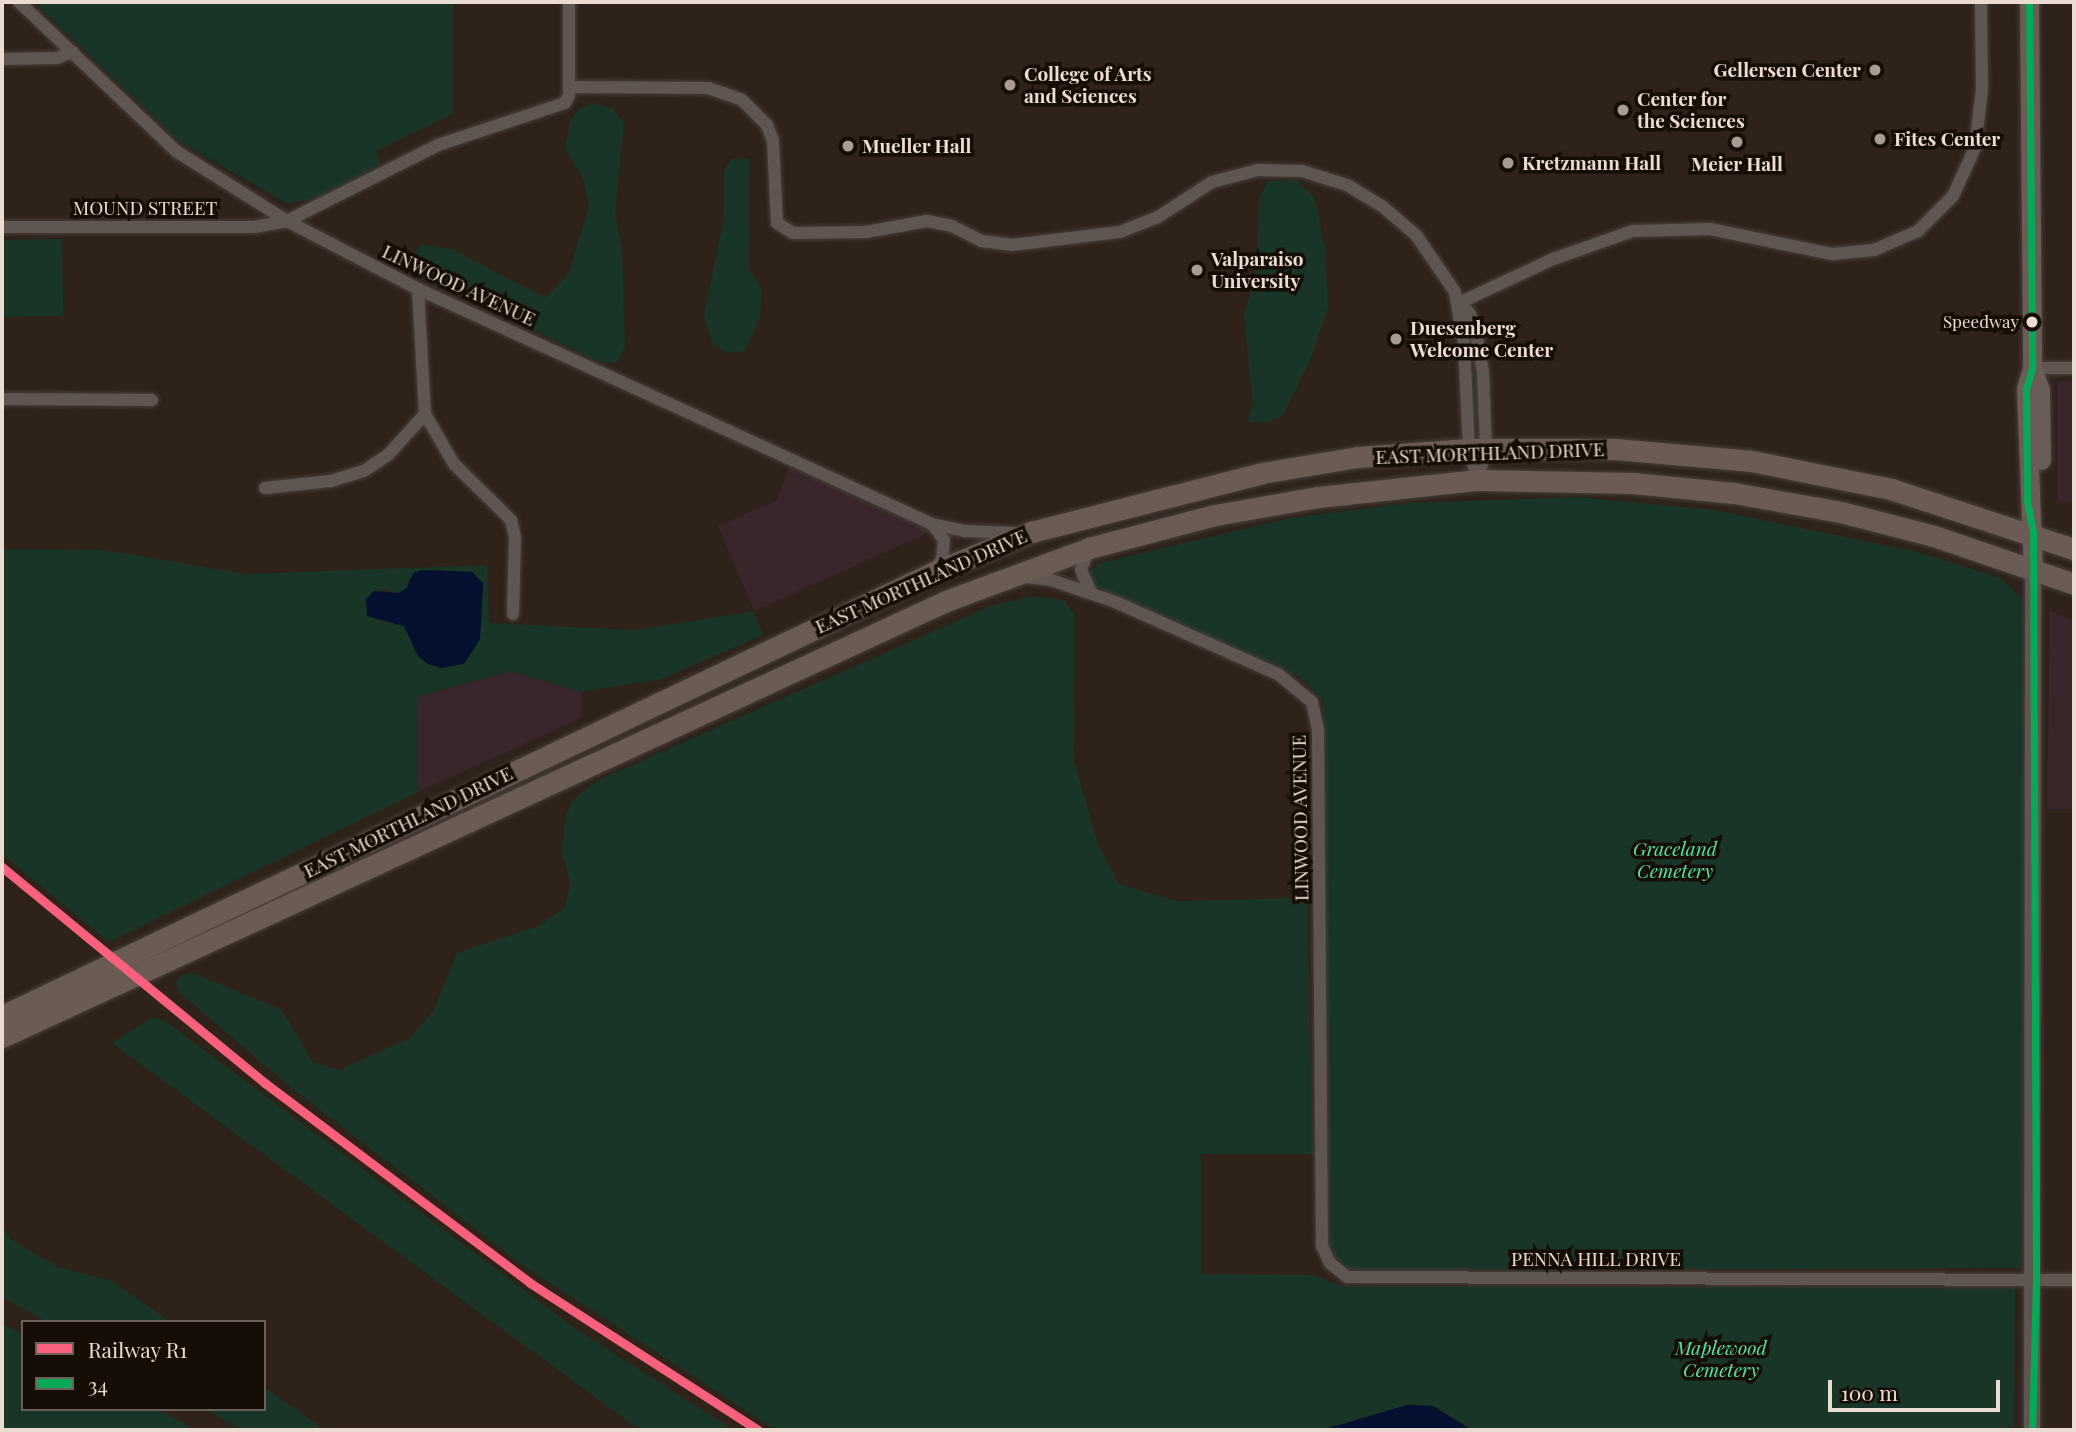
<!DOCTYPE html>
<style>
body{margin:0}
#map{position:relative;width:2076px;height:1432px;overflow:hidden;background:#2e221b;font-family:"Playfair Display",serif}
div>[style]{position:absolute}
[style*='--x']{left:calc(var(--x)*1px);top:calc(var(--y)*1px);width:calc(var(--w)*1px);rotate:calc(var(--a)*1deg)}
.commercial>*{inset:0;background:#39262a;transform-origin:0 0}
.green>*{inset:0;background:#193525;transform-origin:0 0}
.water>*{inset:0;background:#041030}
.roads{filter:drop-shadow(0 0 2px #483e39) drop-shadow(0 0 2px #483e39)}
.minor>*{height:12px;margin:-6px;padding:0 6px;transform-origin:6px;border-radius:6px;background:#5f5651}
.tertiary>*{height:16px;margin:-8px;padding:0 8px;transform-origin:8px;border-radius:8px;background:#5f5651}
.primary>*{height:19px;margin:-9.5px;padding:0 9.5px;transform-origin:9.5px;border-radius:9.5px;background:#6a5c56}
.trunk>*{height:21px;margin:-10.5px;padding:0 10.5px;transform-origin:10.5px;border-radius:10.5px;background:#6a5b55}
.bus-1>*{height:7px;margin:-3.5px;padding:0 3.5px;transform-origin:3.5px;border-radius:3.5px;background:#06aa56}
.rail-1>*{height:9px;margin:-4.5px;padding:0 4.5px;transform-origin:4.5px;border-radius:4.5px;background:#f8607d}
.dots>*{width:19px;height:19px;translate:-50% -50%;box-sizing:border-box;border:4px solid #160d07;border-radius:50%}
span{translate:-50% -50%;white-space:nowrap;text-align:center;line-height:1.15;-webkit-text-stroke:7px #160d07;paint-order:stroke}
.bus-label{font-size:17px;color:#ebdcd3}
.right{translate:-100% -50%;text-align:right}
.poi-label{font-size:19px;color:#ebdcd3;font-weight:700}
.left{translate:0 -50%;text-align:left}
.street-label{font-size:19px;color:#ebdcd3}
.park-label{font-size:19px;color:#51e5a1;font-style:italic}
.frame{position:absolute;inset:0;border:4px solid #ebdcd3;pointer-events:none}
.legend{position:absolute;left:21px;top:1320px;width:245px;height:91px;box-sizing:border-box;background:#160d07;border:2px solid #6b6059;margin:0;padding:9px 12px;list-style:none;font-size:21px;color:#ebdcd3}
.legend li{display:flex;align-items:center;gap:14px;height:35px}
.legend b{width:35px;border:2px solid #6b6059}
.scale{position:absolute;left:1828px;top:1380px;width:172px;height:32px;box-sizing:border-box;border:4px solid #ebdcd3;border-top:0;padding-left:9px;font-size:21px;line-height:24px;white-space:nowrap;color:#ebdcd3;-webkit-text-stroke:5px #160d07;paint-order:stroke}
</style>
<div id="map">
<div class="commercial">
<div style="left:2058px;top:381px;width:16px;height:121px"></div>
<div style="clip-path:polygon(789px 467px,865px 499px,932px 531px,754px 611px,718px 526px,776px 501px)"></div>
<div style="clip-path:polygon(2050px 611px,2074px 621px,2074px 809px,2047px 809px)"></div>
<div style="clip-path:polygon(510px 671px,581px 692px,581px 718px,418px 792px,417px 697px)"></div>
</div>
<div class="green">
<div style="clip-path:polygon(34px 2px,453px 2px,453px 114px,376px 151px,381px 164px,317px 199px,286px 203px,179px 141px)"></div>
<div style="clip-path:polygon(594px 103px,613px 109px,624px 123px,615px 213px,622px 247px,625px 347px,617px 362px,602px 363px,416px 275px,412px 259px,421px 244px,452px 249px,545px 298px,568px 275px,589px 207px,583px 178px,565px 149px,570px 121px,579px 109px)"></div>
<div style="clip-path:polygon(731px 159px,749px 159px,749px 270px,762px 288px,760px 318px,745px 351px,727px 353px,713px 344px,704px 315px,723px 223px,724px 171px)"></div>
<div style="clip-path:polygon(1297px 180px,1315px 198px,1325px 248px,1328px 307px,1312px 356px,1284px 414px,1269px 422px,1247px 422px,1253px 407px,1244px 314px,1256px 278px,1259px 201px,1267px 181px)"></div>
<div style="left:62px;top:239px;width:77px;height:60px;rotate:89deg"></div>
<div style="clip-path:polygon(1477px 373px,1479px 416px,1475px 416px,1472px 375px)"></div>
<div style="clip-path:polygon(1579px 497px,1715px 510px,1918px 552px,2001px 578px,2024px 600px,2022px 1268px,1361px 1271px,1348px 1268px,1334px 1256px,1328px 1238px,1323px 701px,1300px 677px,1093px 585px,1088px 573px,1100px 563px,1290px 518px,1408px 503px)"></div>
<div style="clip-path:polygon(evenodd,2px 549px,105px 550px,246px 574px,487px 565px,489px 623px,635px 630px,754px 611px,763px 635px,662px 679px,581px 692px,510px 671px,417px 697px,418px 792px,109px 942px,2px 854px,2px 549px,435px 570px,472px 572px,483px 583px,480px 639px,418px 656px,404px 626px,375px 619px,382px 589px,398px 593px,407px 588px,408px 579px,435px 570px)"></div>
<div style="clip-path:polygon(1033px 596px,1064px 600px,1075px 615px,1074px 759px,1098px 845px,1119px 884px,1177px 901px,1307px 898px,1313px 1154px,1201px 1154px,1201px 1274px,1313px 1275px,1343px 1286px,2015px 1288px,2014px 1430px,1472px 1430px,1433px 1406px,1407px 1405px,1322px 1430px,776px 1430px,524px 1266px,294px 1090px,179px 992px,175px 982px,183px 974px,194px 973px,282px 1010px,313px 1062px,339px 1070px,410px 1038px,434px 1010px,457px 953px,539px 926px,565px 907px,570px 883px,562px 852px,565px 818px,573px 800px,598px 780px,991px 606px)"></div>
<div style="clip-path:polygon(153px 1017px,164px 1020px,576px 1329px,734px 1430px,640px 1430px,112px 1043px)"></div>
<div style="clip-path:polygon(2px 1226px,11px 1239px,58px 1267px,112px 1281px,171px 1322px,47px 1322px,2px 1297px)"></div>
<div style="clip-path:polygon(2px 1323px,23px 1335px,23px 1409px,158px 1409px,197px 1430px,2px 1430px)"></div>
<div style="clip-path:polygon(264px 1387px,325px 1430px,242px 1430px,205px 1409px,264px 1409px)"></div>
</div>
<div class="water">
<div style="clip-path:polygon(422px 570px,472px 572px,483px 583px,480px 639px,464px 664px,441px 668px,428px 664px,418px 656px,404px 626px,367px 616px,366px 599px,374px 591px,398px 593px,407px 588px,413px 573px)"></div>
<div style="clip-path:polygon(1407px 1405px,1433px 1406px,1472px 1430px,1322px 1430px)"></div>
</div>
<div class="roads">
<div class="minor">
<div style="--x:19;--y:2;--w:216;--a:43.5"></div>
<div style="--x:176;--y:151;--w:131;--a:32.2"></div>
<div style="--x:287;--y:221;--w:148;--a:27.4"></div>
<div style="--x:418;--y:289;--w:565;--a:24.57"></div>
<div style="--x:932;--y:524;--w:34;--a:12"></div>
<div style="--x:965;--y:531;--w:50;--a:2.3"></div>
<div style="--x:2;--y:59;--w:55;--a:-1"></div>
<div style="--x:57;--y:58;--w:17;--a:-21"></div>
<div style="--x:569;--y:87;--w:139;--a:0.4"></div>
<div style="--x:708;--y:88;--w:36;--a:19"></div>
<div style="--x:742;--y:100;--w:35;--a:45"></div>
<div style="--x:767;--y:125;--w:17;--a:69"></div>
<div style="--x:773;--y:141;--w:82;--a:87.2"></div>
<div style="--x:777;--y:223;--w:19;--a:32"></div>
<div style="--x:793;--y:233;--w:73;--a:-0.8"></div>
<div style="--x:866;--y:232;--w:62;--a:-10.2"></div>
<div style="--x:927;--y:221;--w:25;--a:11"></div>
<div style="--x:952;--y:226;--w:33;--a:27"></div>
<div style="--x:981;--y:241;--w:31;--a:7"></div>
<div style="--x:1012;--y:245;--w:109;--a:-6.9"></div>
<div style="--x:1120;--y:232;--w:41;--a:-21.5"></div>
<div style="--x:1158;--y:217;--w:64;--a:-32.9"></div>
<div style="--x:1212;--y:182;--w:48;--a:-14.6"></div>
<div style="--x:1258;--y:170;--w:44;--a:1.3"></div>
<div style="--x:1302;--y:171;--w:47;--a:17.3"></div>
<div style="--x:1347;--y:185;--w:41;--a:31"></div>
<div style="--x:1382;--y:206;--w:45;--a:40.5"></div>
<div style="--x:1416;--y:235;--w:69;--a:55.6"></div>
<div style="--x:1455;--y:292;--w:53;--a:80.2"></div>
<div style="--x:1464;--y:344;--w:105;--a:87.3"></div>
<div style="--x:1469;--y:449;--w:32;--a:74"></div>
<div style="--x:2;--y:227;--w:252;--a:0"></div>
<div style="--x:254;--y:227;--w:34;--a:-10"></div>
<div style="--x:287;--y:221;--w:169;--a:-26.7"></div>
<div style="--x:438;--y:145;--w:134;--a:-18.3"></div>
<div style="--x:565;--y:103;--w:9;--a:-63"></div>
<div style="--x:569;--y:95;--w:93;--a:-90"></div>
<div style="--x:418;--y:289;--w:125;--a:86.8"></div>
<div style="--x:425;--y:414;--w:58;--a:59.9"></div>
<div style="--x:454;--y:464;--w:80;--a:44.5"></div>
<div style="--x:511;--y:520;--w:17;--a:77"></div>
<div style="--x:515;--y:537;--w:77;--a:91.5"></div>
<div style="--x:1459;--y:303;--w:104;--a:-25.1"></div>
<div style="--x:1553;--y:259;--w:85;--a:-19.3"></div>
<div style="--x:1633;--y:231;--w:77;--a:-1.5"></div>
<div style="--x:1710;--y:229;--w:125;--a:11.6"></div>
<div style="--x:1832;--y:254;--w:42;--a:-5.4"></div>
<div style="--x:1874;--y:250;--w:48;--a:-23.4"></div>
<div style="--x:1918;--y:231;--w:49;--a:-45"></div>
<div style="--x:1953;--y:196;--w:53;--a:-65.4"></div>
<div style="--x:1975;--y:148;--w:59;--a:-83.2"></div>
<div style="--x:1982;--y:89;--w:87;--a:-90.7"></div>
<div style="--x:1459;--y:303;--w:16;--a:45"></div>
<div style="--x:1470;--y:314;--w:20;--a:72"></div>
<div style="--x:1476;--y:333;--w:39;--a:80"></div>
<div style="--x:1483;--y:371;--w:78;--a:87.8"></div>
<div style="--x:1486;--y:449;--w:30;--a:105"></div>
<div style="--x:2032;--y:368;--w:42;--a:0"></div>
<div style="--x:2;--y:399;--w:150;--a:0.4"></div>
<div style="--x:265;--y:488;--w:66;--a:-6.1"></div>
<div style="--x:331;--y:481;--w:34;--a:-17"></div>
<div style="--x:364;--y:471;--w:29;--a:-34"></div>
<div style="--x:388;--y:455;--w:55;--a:-47.9"></div>
<div style="--x:932;--y:524;--w:20;--a:53"></div>
<div style="--x:944;--y:540;--w:19;--a:96"></div>
<div style="--x:942;--y:559;--w:12;--a:121"></div>
<div style="--x:1089;--y:548;--w:23;--a:110"></div>
<div style="--x:1081;--y:570;--w:24;--a:66"></div>
<div style="--x:1024;--y:577;--w:27;--a:6"></div>
<div style="--x:1051;--y:580;--w:65;--a:18.7"></div>
<div style="--x:1113;--y:601;--w:180;--a:23.9"></div>
<div style="--x:1278;--y:674;--w:44;--a:39.5"></div>
<div style="--x:1312;--y:702;--w:29;--a:78"></div>
<div style="--x:1318;--y:730;--w:516;--a:89.56"></div>
<div style="--x:1322;--y:1246;--w:19;--a:65"></div>
<div style="--x:1330;--y:1263;--w:22;--a:39"></div>
<div style="--x:1347;--y:1277;--w:727;--a:0.24"></div>
</div>
<div class="tertiary">
<div style="--x:2032;--y:1430;--w:862;--a:-89.93"></div>
</div>
<div class="primary">
<div style="--x:2029;--y:2;--w:366;--a:89.5"></div>
<div style="--x:2032;--y:368;--w:22;--a:106"></div>
<div style="--x:2026;--y:389;--w:179;--a:87.8"></div>
<div style="--x:2032;--y:368;--w:23;--a:70"></div>
<div style="--x:2040;--y:390;--w:70;--a:89.2"></div>
</div>
<div class="trunk">
<div style="--x:2;--y:1016;--w:1032;--a:-25.47"></div>
<div style="--x:934;--y:572;--w:105;--a:-22.4"></div>
<div style="--x:1031;--y:532;--w:238;--a:-14.3"></div>
<div style="--x:1262;--y:473;--w:97;--a:-9.5"></div>
<div style="--x:1358;--y:457;--w:111;--a:-4.1"></div>
<div style="--x:1469;--y:449;--w:146;--a:0"></div>
<div style="--x:1615;--y:449;--w:138;--a:5"></div>
<div style="--x:1752;--y:461;--w:142;--a:11.4"></div>
<div style="--x:1891;--y:489;--w:193;--a:18.2"></div>
<div style="--x:2;--y:1037;--w:1040;--a:-24.79"></div>
<div style="--x:946;--y:601;--w:153;--a:-20.3"></div>
<div style="--x:1089;--y:548;--w:130;--a:-14.7"></div>
<div style="--x:1215;--y:515;--w:105;--a:-9.9"></div>
<div style="--x:1318;--y:497;--w:161;--a:-6.1"></div>
<div style="--x:1478;--y:480;--w:155;--a:1.1"></div>
<div style="--x:1633;--y:483;--w:101;--a:5.7"></div>
<div style="--x:1734;--y:493;--w:109;--a:10.1"></div>
<div style="--x:1841;--y:512;--w:96;--a:14.5"></div>
<div style="--x:1934;--y:536;--w:148;--a:18.9"></div>
</div>
</div>
<div class="bus-1">
<div style="--x:2029;--y:2;--w:366;--a:89.5"></div>
<div style="--x:2032;--y:368;--w:22;--a:106"></div>
<div style="--x:2026;--y:389;--w:112;--a:89.5"></div>
<div style="--x:2027;--y:501;--w:33;--a:79"></div>
<div style="--x:2033;--y:533;--w:747;--a:89.77"></div>
<div style="--x:2036;--y:1280;--w:150;--a:91.5"></div>
</div>
<div class="rail-1">
<div style="--x:2;--y:867;--w:340;--a:39.4"></div>
<div style="--x:265;--y:1083;--w:332;--a:37"></div>
<div style="--x:530;--y:1283;--w:271;--a:32.8"></div>
</div>
<div class="dots">
<div style="left:1875px;top:70px;background:#a99b93"></div>
<div style="left:1010px;top:85px;background:#a99b93"></div>
<div style="left:1623px;top:110px;background:#a99b93"></div>
<div style="left:1880px;top:139px;background:#a99b93"></div>
<div style="left:1737px;top:142px;background:#a99b93"></div>
<div style="left:848px;top:146px;background:#a99b93"></div>
<div style="left:1508px;top:163px;background:#a99b93"></div>
<div style="left:1197px;top:270px;background:#a99b93"></div>
<div style="left:2032px;top:322px;background:#ebdcd3"></div>
<div style="left:1396px;top:339px;background:#a99b93"></div>
</div>
<div class="bus-label">
<span class="right" style="left:2019px;top:322px">Speedway</span>
</div>
<div class="poi-label">
<span class="right" style="left:1861px;top:70px">Gellersen Center</span>
<span class="left" style="left:1024px;top:85px">College of Arts<br>and Sciences</span>
<span class="left" style="left:1637px;top:110px">Center for<br>the Sciences</span>
<span class="left" style="left:1894px;top:139px">Fites Center</span>
<span class="left" style="left:862px;top:146px">Mueller Hall</span>
<span class="left" style="left:1522px;top:163px">Kretzmann Hall</span>
<span style="left:1737px;top:164px">Meier Hall</span>
<span class="left" style="left:1211px;top:270px">Valparaiso<br>University</span>
<span class="left" style="left:1410px;top:339px">Duesenberg<br>Welcome Center</span>
</div>
<div class="street-label">
<span style="left:145px;top:208px">MOUND STREET</span>
<span style="left:459px;top:285px;rotate:25deg">LINWOOD AVENUE</span>
<span style="left:1490px;top:453px;rotate:-2deg">EAST MORTHLAND DRIVE</span>
<span style="left:921px;top:581px;rotate:-24deg">EAST MORTHLAND DRIVE</span>
<span style="left:1300px;top:818px;rotate:-91deg">LINWOOD AVENUE</span>
<span style="left:408px;top:822px;rotate:-26deg">EAST MORTHLAND DRIVE</span>
<span style="left:1596px;top:1259px">PENNA HILL DRIVE</span>
</div>
<div class="park-label">
<span style="left:1675px;top:860px">Graceland<br>Cemetery</span>
<span style="left:1721px;top:1359px">Maplewood<br>Cemetery</span>
</div>
<div class="frame"></div>
<ul class="legend">
<li><b style="height:9px;background:#f8607d"></b>Railway R1</li>
<li><b style="height:9px;background:#06aa56"></b>34</li>
</ul>
<div class="scale">100 m</div>
</div>
